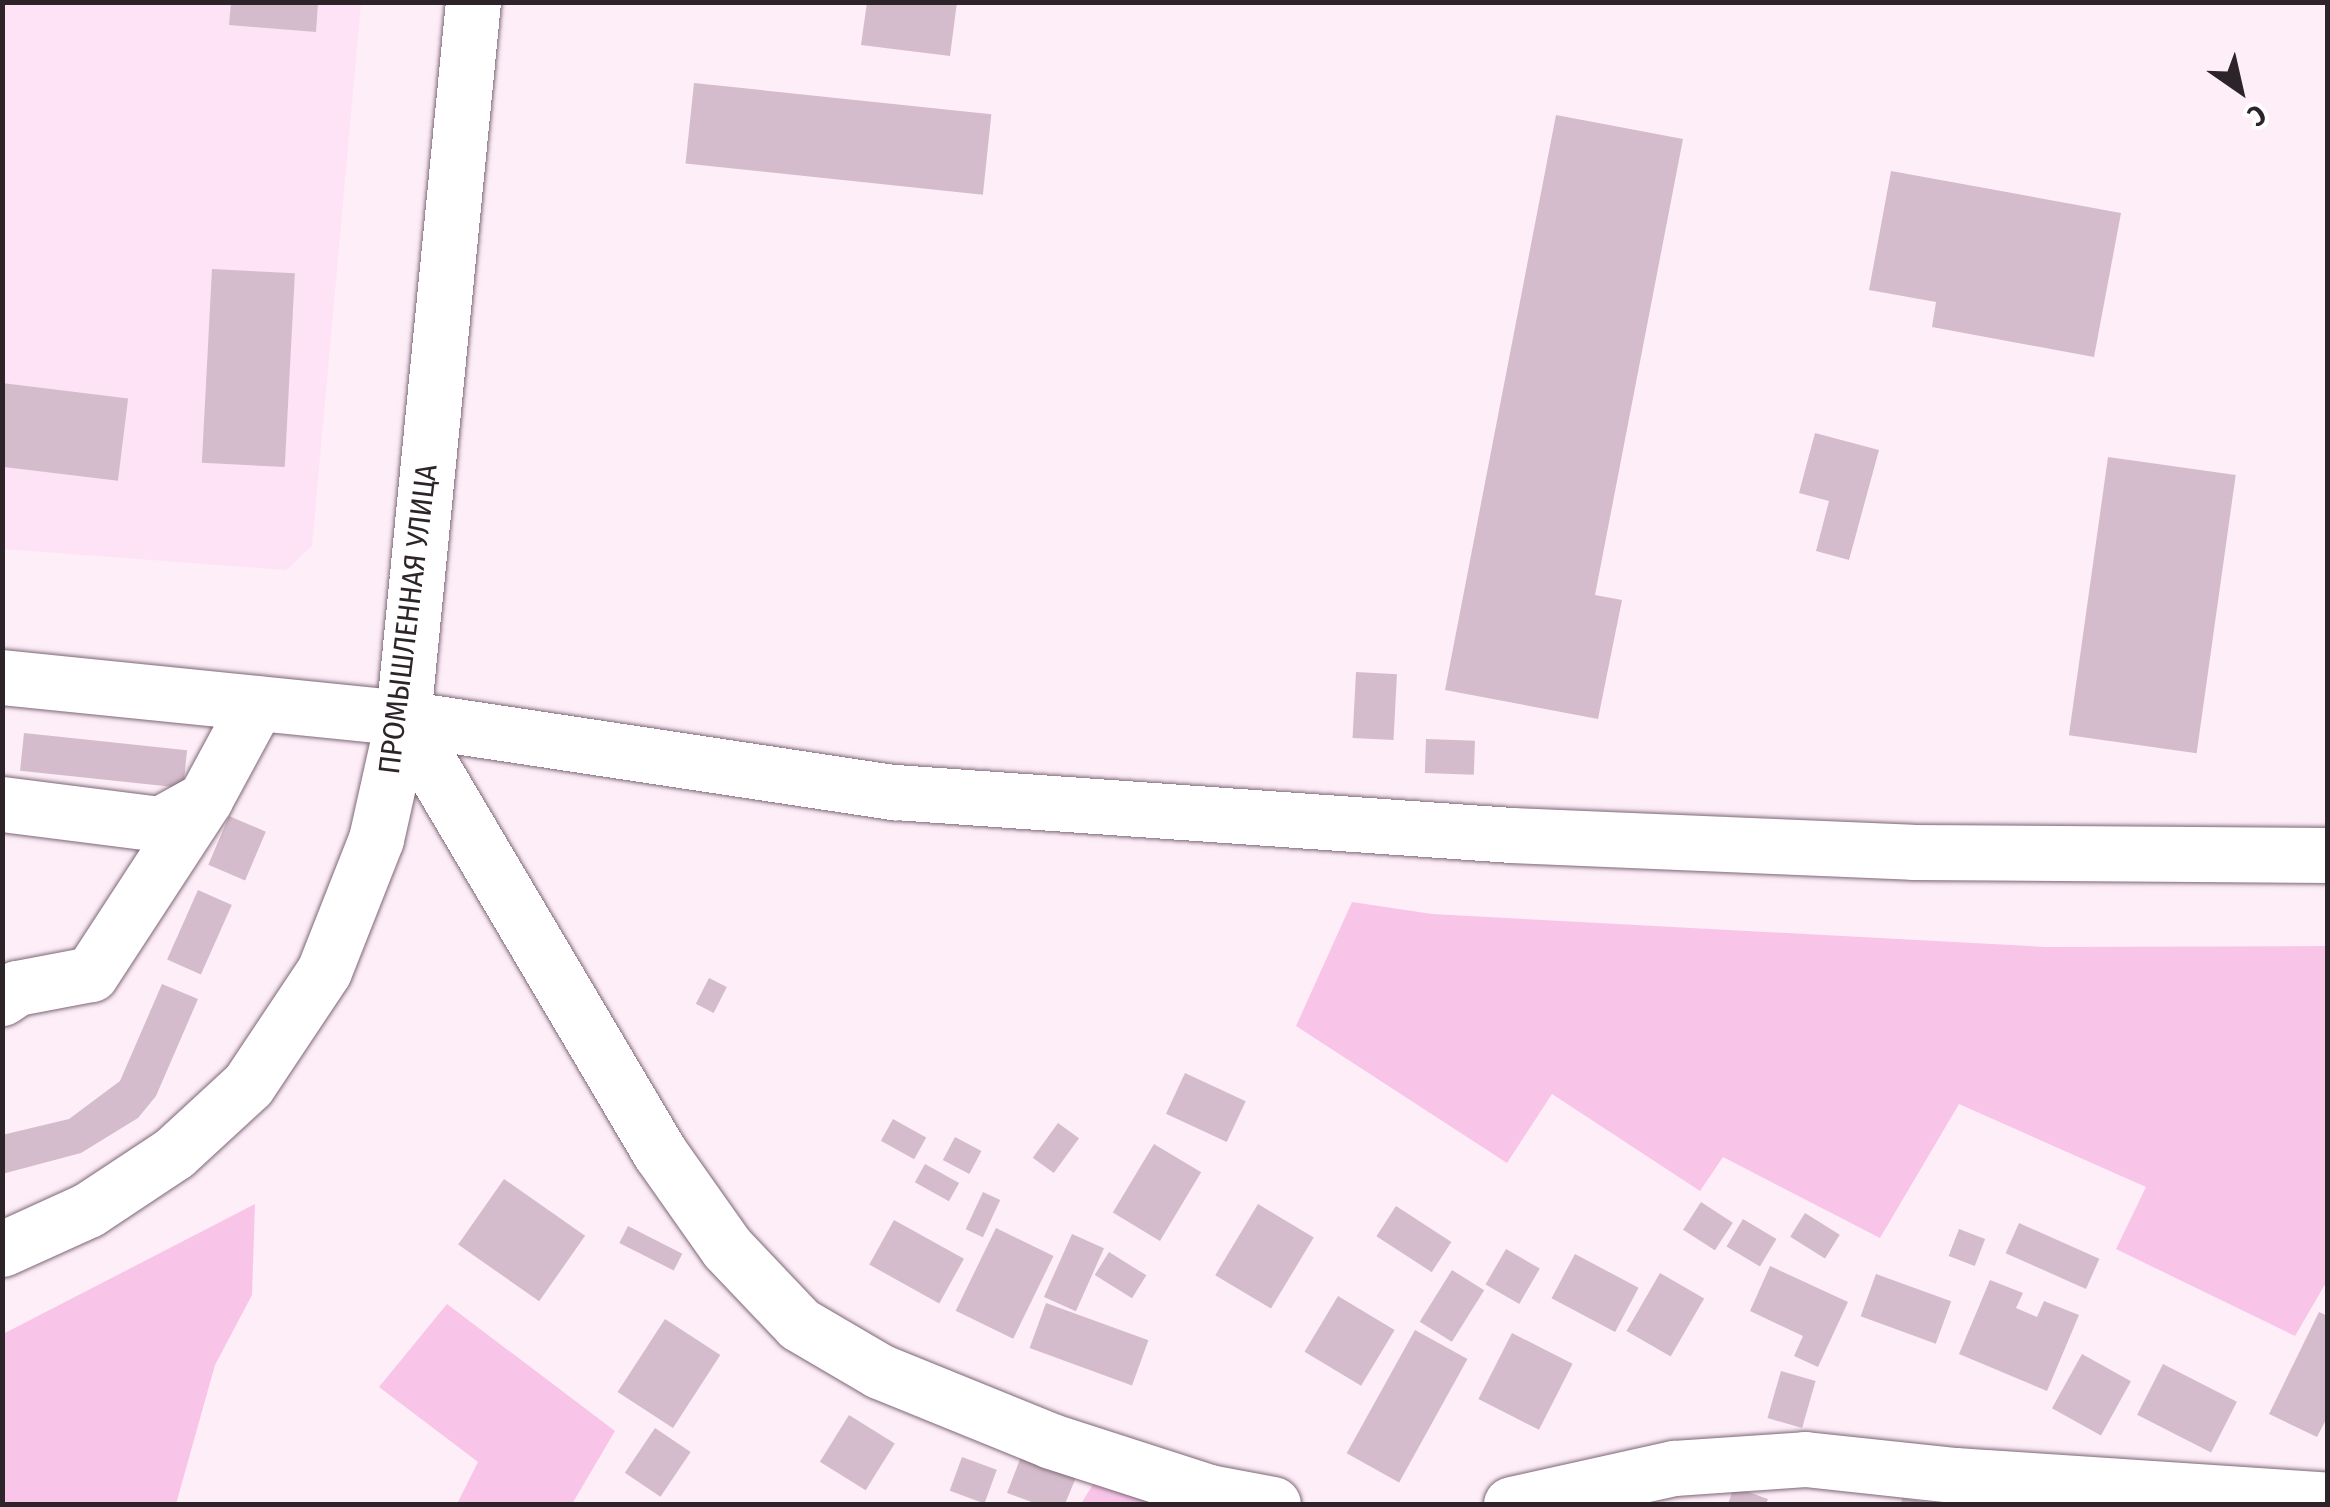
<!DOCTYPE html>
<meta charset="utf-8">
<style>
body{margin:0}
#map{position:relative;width:2330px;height:1507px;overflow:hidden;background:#feeef8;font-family:"Fira Sans Condensed",sans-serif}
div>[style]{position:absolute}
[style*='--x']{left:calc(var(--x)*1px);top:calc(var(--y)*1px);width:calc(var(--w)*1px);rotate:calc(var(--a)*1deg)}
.built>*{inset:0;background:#fde3f5}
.green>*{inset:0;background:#f8c5e8}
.building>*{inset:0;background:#d5bccc;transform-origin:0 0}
.roads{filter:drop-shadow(0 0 2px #7d6776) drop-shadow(0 0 2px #7d6776)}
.minor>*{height:55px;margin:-27.5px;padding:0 27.5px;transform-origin:27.5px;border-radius:27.5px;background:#fff}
span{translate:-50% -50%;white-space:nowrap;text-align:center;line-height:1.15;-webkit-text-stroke:8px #fff;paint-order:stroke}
.street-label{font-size:30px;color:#2d242a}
.frame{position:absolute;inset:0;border:5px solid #2d242a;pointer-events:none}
.north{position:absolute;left:2190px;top:40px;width:100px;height:100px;-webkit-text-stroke:8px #fff;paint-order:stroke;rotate:146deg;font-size:28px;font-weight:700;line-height:40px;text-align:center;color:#2d242a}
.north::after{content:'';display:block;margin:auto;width:35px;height:45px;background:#2d242a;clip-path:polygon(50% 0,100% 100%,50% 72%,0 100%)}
</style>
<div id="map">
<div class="built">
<div style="clip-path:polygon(2px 3px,361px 3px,312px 546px,286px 570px,3px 549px)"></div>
</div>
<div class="green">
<div style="clip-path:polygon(1352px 902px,1432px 914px,2046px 947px,2327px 946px,2327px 1281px,2295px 1336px,2116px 1249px,2146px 1187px,1959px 1104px,1880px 1238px,1723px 1157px,1700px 1191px,1552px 1094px,1507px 1163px,1296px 1026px)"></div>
<div style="clip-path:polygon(255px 1204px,252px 1295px,215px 1365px,176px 1504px,3px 1504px,3px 1334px)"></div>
<div style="clip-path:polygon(447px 1304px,615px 1431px,572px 1504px,457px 1504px,478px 1462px,379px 1387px)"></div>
<div style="clip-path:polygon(1095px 1481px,1159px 1504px,1081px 1504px)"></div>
</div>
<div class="building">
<div style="clip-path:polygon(231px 2px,318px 2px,316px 32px,229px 25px)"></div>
<div style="clip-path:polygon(867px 2px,957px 2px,950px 56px,861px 45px)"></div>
<div style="left:694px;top:83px;width:299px;height:81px;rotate:6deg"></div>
<div style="clip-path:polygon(1556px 115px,1683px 139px,1595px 595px,1622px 600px,1598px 719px,1445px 690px)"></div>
<div style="clip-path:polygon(1891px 171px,2121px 213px,2094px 357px,1932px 327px,1936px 302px,1869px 290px)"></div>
<div style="left:212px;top:269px;width:83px;height:194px;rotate:3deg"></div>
<div style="left:2px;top:383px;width:127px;height:83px;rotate:7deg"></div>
<div style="clip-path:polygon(1815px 433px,1879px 450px,1849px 560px,1816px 551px,1829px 501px,1799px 493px)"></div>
<div style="left:2108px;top:457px;width:129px;height:281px;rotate:8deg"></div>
<div style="left:1356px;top:672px;width:41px;height:66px;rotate:3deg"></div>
<div style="left:24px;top:733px;width:164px;height:38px;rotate:6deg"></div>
<div style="left:1426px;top:739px;width:49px;height:34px;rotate:2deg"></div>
<div style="left:229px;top:816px;width:40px;height:53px;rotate:23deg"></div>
<div style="left:198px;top:890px;width:37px;height:76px;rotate:24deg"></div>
<div style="left:709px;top:978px;width:20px;height:29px;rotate:27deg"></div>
<div style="clip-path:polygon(162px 984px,198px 999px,156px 1096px,138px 1118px,81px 1153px,2px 1174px,2px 1135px,69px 1119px,120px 1081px)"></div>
<div style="left:1185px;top:1073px;width:67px;height:45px;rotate:25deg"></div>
<div style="left:893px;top:1119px;width:38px;height:25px;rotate:29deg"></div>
<div style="left:1058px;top:1123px;width:26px;height:43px;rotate:36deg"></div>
<div style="left:955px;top:1137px;width:30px;height:26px;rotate:28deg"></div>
<div style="left:1154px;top:1144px;width:55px;height:80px;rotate:31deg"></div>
<div style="left:925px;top:1164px;width:39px;height:21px;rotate:29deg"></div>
<div style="left:504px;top:1179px;width:99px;height:80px;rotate:35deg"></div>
<div style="left:983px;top:1192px;width:19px;height:41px;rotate:25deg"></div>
<div style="left:1701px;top:1202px;width:38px;height:33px;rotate:33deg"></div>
<div style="left:1258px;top:1204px;width:65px;height:83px;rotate:31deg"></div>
<div style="left:1396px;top:1206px;width:66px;height:36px;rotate:33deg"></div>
<div style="left:1805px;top:1213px;width:41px;height:28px;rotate:32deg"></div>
<div style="left:1743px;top:1219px;width:39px;height:32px;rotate:31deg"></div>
<div style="left:894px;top:1220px;width:80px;height:51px;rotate:29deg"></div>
<div style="left:2019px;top:1223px;width:88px;height:33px;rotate:24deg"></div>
<div style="left:628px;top:1226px;width:61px;height:19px;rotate:27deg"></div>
<div style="left:996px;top:1228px;width:64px;height:92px;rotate:26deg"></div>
<div style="left:1959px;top:1229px;width:28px;height:29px;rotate:21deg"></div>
<div style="left:1072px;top:1234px;width:35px;height:69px;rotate:24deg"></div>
<div style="left:1506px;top:1249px;width:39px;height:41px;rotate:30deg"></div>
<div style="left:1109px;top:1252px;width:44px;height:27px;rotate:32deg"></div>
<div style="left:1575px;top:1254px;width:72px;height:50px;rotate:28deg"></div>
<div style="clip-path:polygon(1770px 1266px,1848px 1302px,1818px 1367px,1794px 1356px,1803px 1336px,1750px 1311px)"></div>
<div style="left:1452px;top:1270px;width:38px;height:61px;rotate:32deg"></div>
<div style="left:1660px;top:1273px;width:51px;height:67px;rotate:30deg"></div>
<div style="left:1876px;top:1274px;width:80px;height:45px;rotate:20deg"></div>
<div style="clip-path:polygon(1990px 1280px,2023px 1293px,2016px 1308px,2037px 1317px,2044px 1301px,2079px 1315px,2047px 1391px,1959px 1354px)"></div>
<div style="left:1338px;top:1296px;width:66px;height:65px;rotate:31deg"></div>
<div style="left:1046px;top:1303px;width:109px;height:48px;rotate:20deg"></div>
<div style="clip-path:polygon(2319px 1312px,2328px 1316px,2328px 1416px,2317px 1437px,2269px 1414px)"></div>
<div style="left:665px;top:1319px;width:66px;height:87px;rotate:33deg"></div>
<div style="left:1415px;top:1330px;width:60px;height:141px;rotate:29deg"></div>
<div style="left:1512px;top:1333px;width:68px;height:74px;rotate:27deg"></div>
<div style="left:2082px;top:1354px;width:56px;height:62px;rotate:29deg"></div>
<div style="left:2163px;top:1364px;width:83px;height:57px;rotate:27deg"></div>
<div style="left:1781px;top:1371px;width:36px;height:49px;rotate:16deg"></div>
<div style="left:849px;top:1415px;width:54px;height:55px;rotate:32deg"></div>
<div style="left:655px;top:1428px;width:43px;height:54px;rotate:34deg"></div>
<div style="clip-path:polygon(1022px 1454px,1077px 1475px,1065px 1504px,1037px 1504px,1007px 1493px)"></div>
<div style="left:962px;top:1457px;width:37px;height:36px;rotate:20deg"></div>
<div style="clip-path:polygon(1734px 1487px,1768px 1499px,1766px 1504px,1728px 1504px)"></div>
<div style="clip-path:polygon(1902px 1498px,1926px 1502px,1926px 1504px,1901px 1504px)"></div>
</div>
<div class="roads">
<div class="minor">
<div style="--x:2;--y:677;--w:403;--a:5.8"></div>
<div style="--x:403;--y:718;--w:498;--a:8.6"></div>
<div style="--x:895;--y:792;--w:617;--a:3.99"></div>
<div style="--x:1511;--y:835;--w:401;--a:2.4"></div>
<div style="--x:1912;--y:852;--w:416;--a:0.4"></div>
<div style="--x:403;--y:718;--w:505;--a:59.43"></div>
<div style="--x:660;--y:1153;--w:116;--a:54.8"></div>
<div style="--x:727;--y:1248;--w:105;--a:46.5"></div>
<div style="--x:799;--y:1324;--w:93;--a:30.4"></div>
<div style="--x:879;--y:1371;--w:186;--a:22.1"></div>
<div style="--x:1051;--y:1441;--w:166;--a:17.9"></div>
<div style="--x:1209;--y:1492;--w:65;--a:10.6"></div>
<div style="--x:2;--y:804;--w:159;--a:7.2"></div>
<div style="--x:160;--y:824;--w:51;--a:-29.1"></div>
<div style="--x:2;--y:998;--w:18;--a:-34"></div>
<div style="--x:17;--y:988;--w:75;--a:-10.7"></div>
<div style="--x:91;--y:974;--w:209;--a:-56.9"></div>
<div style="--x:205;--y:799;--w:109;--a:-61.6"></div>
<div style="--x:2;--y:1249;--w:94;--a:-24.4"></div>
<div style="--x:88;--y:1210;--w:103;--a:-33.5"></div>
<div style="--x:174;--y:1153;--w:100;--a:-42.6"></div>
<div style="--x:248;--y:1085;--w:137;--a:-56.3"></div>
<div style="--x:324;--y:971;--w:142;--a:-68.5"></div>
<div style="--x:376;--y:839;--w:124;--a:-77.4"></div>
<div style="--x:403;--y:718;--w:719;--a:-84.42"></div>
<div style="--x:1511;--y:1504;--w:167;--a:-12.5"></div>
<div style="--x:1674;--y:1468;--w:131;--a:-3.9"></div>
<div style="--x:1805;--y:1459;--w:151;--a:6.1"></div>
<div style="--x:1955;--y:1475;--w:374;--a:3.8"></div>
</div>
</div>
<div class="street-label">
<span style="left:408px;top:619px;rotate:-83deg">ПРОМЫШЛЕННАЯ УЛИЦА</span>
</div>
<div class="frame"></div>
<div class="north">С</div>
</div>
